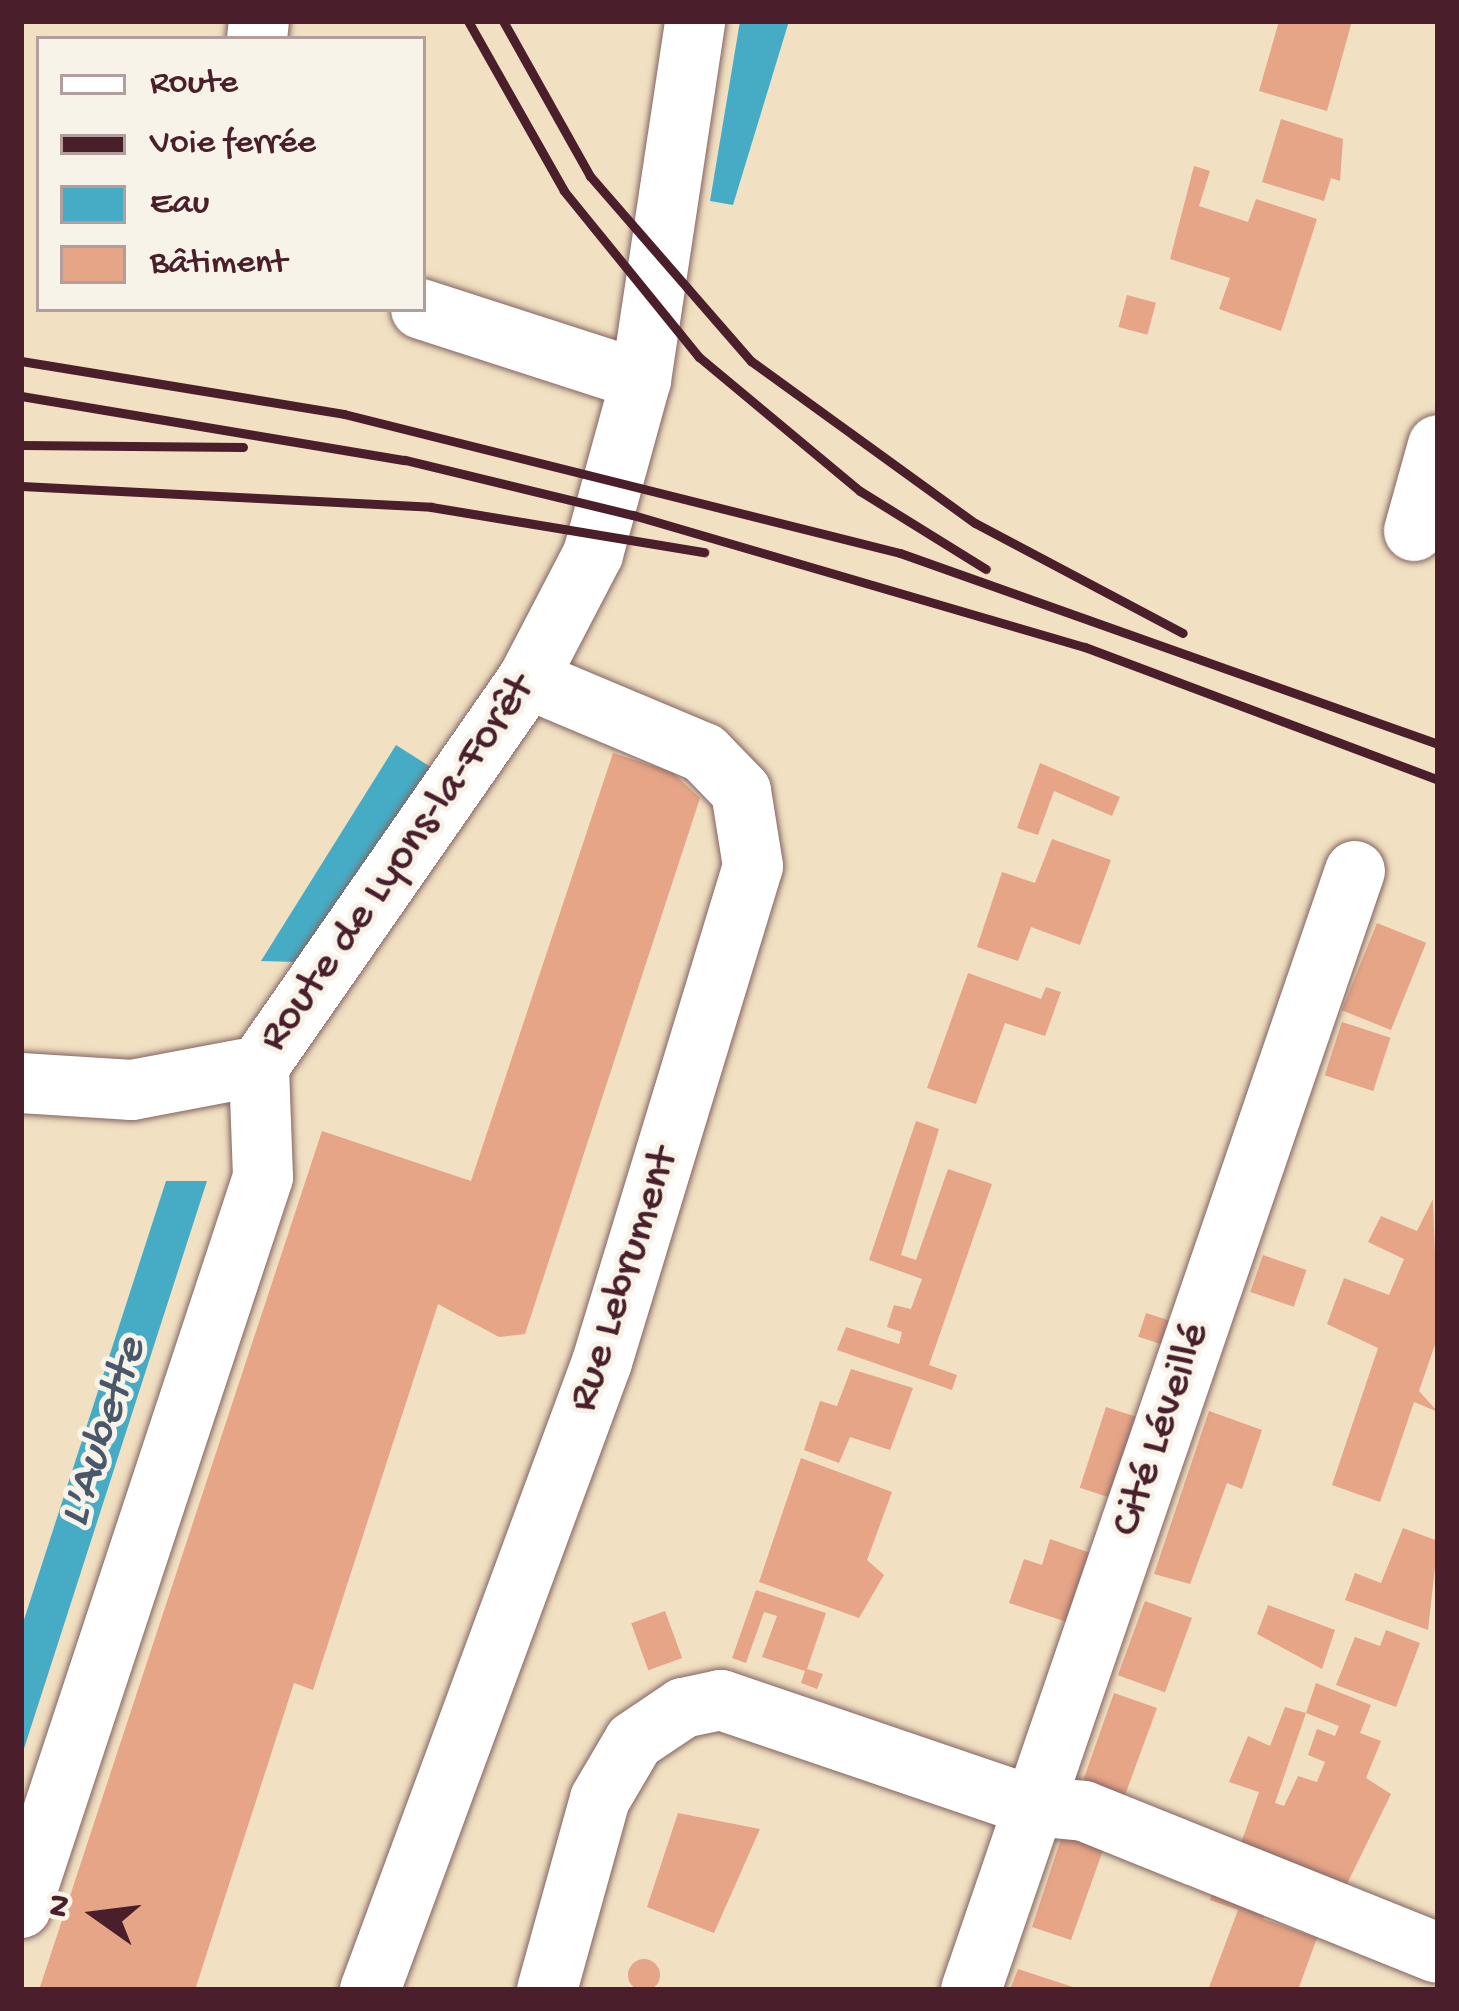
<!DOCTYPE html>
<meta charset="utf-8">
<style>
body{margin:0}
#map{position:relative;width:1459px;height:2011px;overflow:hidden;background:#f1e0c2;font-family:"Gochi Hand",sans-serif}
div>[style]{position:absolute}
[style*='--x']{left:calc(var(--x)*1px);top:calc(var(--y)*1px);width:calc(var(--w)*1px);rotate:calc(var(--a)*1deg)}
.water>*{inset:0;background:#46acc5}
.building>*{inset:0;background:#e6a587;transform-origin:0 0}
.round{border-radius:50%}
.roads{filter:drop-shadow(0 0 3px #846360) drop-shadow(0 0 3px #846360)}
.minor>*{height:60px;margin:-30px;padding:0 30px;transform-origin:30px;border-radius:30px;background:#fff}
.rail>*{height:9px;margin:-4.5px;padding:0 4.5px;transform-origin:4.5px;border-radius:4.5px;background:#4a1f2b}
span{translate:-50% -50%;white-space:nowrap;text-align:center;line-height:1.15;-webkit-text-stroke:10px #f7f3e8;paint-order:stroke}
.street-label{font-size:45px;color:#4a1f2b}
.water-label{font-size:48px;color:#485769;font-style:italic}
.frame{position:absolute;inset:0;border:24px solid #4a1f2b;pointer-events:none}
.legend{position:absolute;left:36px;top:36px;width:390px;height:276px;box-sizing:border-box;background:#f7f3e8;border:3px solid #b29e9c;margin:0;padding:15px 21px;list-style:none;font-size:36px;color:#4a1f2b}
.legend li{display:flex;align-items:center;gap:24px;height:60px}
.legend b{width:60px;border:3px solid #b29e9c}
.north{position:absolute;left:36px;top:1855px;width:120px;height:120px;-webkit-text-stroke:9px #f7f3e8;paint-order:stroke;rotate:284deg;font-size:33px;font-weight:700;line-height:48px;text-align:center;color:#4a1f2b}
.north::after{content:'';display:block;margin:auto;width:42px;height:54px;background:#4a1f2b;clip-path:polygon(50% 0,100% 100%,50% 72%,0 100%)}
</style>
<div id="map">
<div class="water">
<div style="clip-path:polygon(740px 21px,789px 21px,733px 205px,710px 201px)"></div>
<div style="clip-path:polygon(396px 745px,437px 771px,297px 962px,261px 961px)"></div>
<div style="clip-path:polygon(166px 1181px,207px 1181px,21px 1758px,21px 1629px)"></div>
</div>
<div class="building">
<div style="clip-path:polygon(1279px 21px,1352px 21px,1327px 111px,1259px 91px)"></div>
<div style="clip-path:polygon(1281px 119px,1343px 139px,1340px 181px,1331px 178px,1324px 201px,1262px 182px)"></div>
<div style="clip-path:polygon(1194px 166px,1210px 171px,1199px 206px,1248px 222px,1256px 199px,1317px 219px,1281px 331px,1219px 309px,1230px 278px,1170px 259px)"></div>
<div style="left:1127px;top:295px;width:30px;height:33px;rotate:15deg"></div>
<div style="clip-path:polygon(613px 753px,672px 772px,700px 798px,525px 1334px,499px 1337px,438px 1304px,313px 1690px,294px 1683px,195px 1990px,39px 1990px,322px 1131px,471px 1181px)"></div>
<div style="clip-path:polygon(1040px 763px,1120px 797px,1112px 816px,1054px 791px,1038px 835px,1017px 828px)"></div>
<div style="clip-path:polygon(1052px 839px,1111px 860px,1080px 945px,1031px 927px,1018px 961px,977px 947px,1002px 872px,1035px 883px)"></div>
<div style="left:1377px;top:923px;width:53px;height:94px;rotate:22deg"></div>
<div style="clip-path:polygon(968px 973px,1041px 999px,1046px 987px,1061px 992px,1045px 1036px,1005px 1023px,976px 1104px,927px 1088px)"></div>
<div style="left:1342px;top:1022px;width:51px;height:56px;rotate:18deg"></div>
<div style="clip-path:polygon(916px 1121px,939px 1129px,901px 1255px,916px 1260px,948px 1169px,992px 1184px,929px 1365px,957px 1375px,952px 1390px,837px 1350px,846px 1327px,899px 1344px,902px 1332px,887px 1327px,894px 1305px,911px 1309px,922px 1279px,869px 1260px)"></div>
<div style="clip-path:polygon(1433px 1199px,1438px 1336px,1419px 1391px,1438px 1412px,1414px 1402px,1380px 1502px,1332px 1485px,1378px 1348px,1327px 1324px,1344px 1278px,1389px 1295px,1404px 1259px,1368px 1242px,1381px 1216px,1417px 1231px)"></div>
<div style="left:1263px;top:1255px;width:46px;height:39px;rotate:19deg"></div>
<div style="left:1146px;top:1313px;width:38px;height:25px;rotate:18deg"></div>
<div style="clip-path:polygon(851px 1369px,913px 1388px,890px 1450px,850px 1437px,839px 1463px,804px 1450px,820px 1401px,837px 1406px)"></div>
<div style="left:1106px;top:1407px;width:44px;height:85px;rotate:18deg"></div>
<div style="clip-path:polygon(1209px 1411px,1262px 1430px,1242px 1489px,1227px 1483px,1190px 1584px,1154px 1574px)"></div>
<div style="clip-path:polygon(801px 1458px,892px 1492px,867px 1560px,884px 1575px,859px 1618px,759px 1582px)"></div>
<div style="clip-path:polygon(1403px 1528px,1438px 1541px,1428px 1630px,1345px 1600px,1355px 1573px,1381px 1583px)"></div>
<div style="clip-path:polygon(1050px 1539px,1102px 1557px,1079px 1626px,1009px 1603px,1024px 1559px,1042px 1565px)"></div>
<div style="clip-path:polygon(756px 1590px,826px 1613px,807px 1669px,823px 1674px,817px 1689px,801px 1683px,805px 1671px,762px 1657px,777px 1616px,764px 1612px,746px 1663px,732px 1658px)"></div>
<div style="left:1145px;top:1601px;width:50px;height:79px;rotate:20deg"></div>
<div style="clip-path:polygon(1268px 1605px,1335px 1630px,1322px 1669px,1257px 1634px)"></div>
<div style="left:665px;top:1611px;width:50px;height:36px;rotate:70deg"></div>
<div style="clip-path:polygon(1386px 1630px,1420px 1643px,1396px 1707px,1336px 1685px,1355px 1637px,1380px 1646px)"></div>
<div style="clip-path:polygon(1316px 1683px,1371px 1705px,1360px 1733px,1381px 1741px,1366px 1778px,1391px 1794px,1343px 1892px,1238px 1852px,1259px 1792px,1229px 1782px,1248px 1736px,1270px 1746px,1285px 1707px,1306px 1713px,1275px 1803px,1284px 1806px,1298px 1776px,1317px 1782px,1325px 1762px,1308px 1755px,1317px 1729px,1335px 1736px,1339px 1726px,1306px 1713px)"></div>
<div style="clip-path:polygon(1114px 1693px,1157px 1708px,1121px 1806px,1092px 1796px,1084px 1778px)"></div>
<div style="clip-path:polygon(678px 1813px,760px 1829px,714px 1933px,647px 1907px)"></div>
<div style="clip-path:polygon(1062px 1836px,1107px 1839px,1071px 1940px,1032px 1927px)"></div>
<div style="clip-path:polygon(1217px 1882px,1269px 1902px,1263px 1919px,1317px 1938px,1298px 1990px,1208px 1990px,1238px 1910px,1210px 1900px)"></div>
<div class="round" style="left:628px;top:1959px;width:32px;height:32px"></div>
<div style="clip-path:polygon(1018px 1969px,1079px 1989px,1079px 1990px,1010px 1990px)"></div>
</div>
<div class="roads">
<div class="minor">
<div style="--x:257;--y:39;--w:18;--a:-84"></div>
<div style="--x:421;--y:309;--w:231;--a:17.9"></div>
<div style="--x:1414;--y:531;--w:89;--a:-74.4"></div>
<div style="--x:259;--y:1066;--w:471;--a:-55.2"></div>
<div style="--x:528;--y:679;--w:141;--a:-62.5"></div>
<div style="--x:593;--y:554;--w:180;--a:-74.6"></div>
<div style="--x:641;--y:380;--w:363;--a:-81.4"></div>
<div style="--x:21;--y:1083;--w:111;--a:3.6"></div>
<div style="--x:132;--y:1090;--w:129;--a:-10.7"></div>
<div style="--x:21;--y:1908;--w:770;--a:-71.68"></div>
<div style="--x:263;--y:1177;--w:111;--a:-92.1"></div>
<div style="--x:370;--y:1990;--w:669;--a:-69.72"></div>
<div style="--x:602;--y:1362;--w:518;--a:-73.07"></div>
<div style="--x:753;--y:866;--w:76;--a:-99.1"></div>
<div style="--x:741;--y:791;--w:53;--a:-134.2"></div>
<div style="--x:704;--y:753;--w:191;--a:-157.2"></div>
<div style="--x:547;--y:1990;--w:198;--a:-74.5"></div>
<div style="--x:600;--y:1799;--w:67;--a:-59.6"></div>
<div style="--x:634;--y:1741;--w:59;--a:-34"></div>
<div style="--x:683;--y:1708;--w:39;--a:-12"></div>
<div style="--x:721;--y:1700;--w:330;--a:18.8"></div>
<div style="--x:1033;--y:1806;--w:51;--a:5.6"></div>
<div style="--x:1084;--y:1811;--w:380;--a:21.9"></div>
<div style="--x:971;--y:1990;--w:1183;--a:-71.06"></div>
</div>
</div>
<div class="rail">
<div style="--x:468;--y:21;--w:195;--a:60.5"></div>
<div style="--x:564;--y:191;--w:214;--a:50.9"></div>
<div style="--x:699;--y:357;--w:209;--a:39.8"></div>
<div style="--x:860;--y:491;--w:148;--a:31.8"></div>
<div style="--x:503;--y:21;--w:178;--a:60.7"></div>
<div style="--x:590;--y:176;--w:245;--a:49"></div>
<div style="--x:751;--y:361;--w:276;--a:35.9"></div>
<div style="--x:975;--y:523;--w:235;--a:27.9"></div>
<div style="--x:21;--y:361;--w:327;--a:9.3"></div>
<div style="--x:344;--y:414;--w:573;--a:14.04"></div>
<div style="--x:900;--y:553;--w:571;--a:19.55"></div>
<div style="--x:21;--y:396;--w:389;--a:9.5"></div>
<div style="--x:405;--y:460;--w:235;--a:13.6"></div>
<div style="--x:633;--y:515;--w:471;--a:16.3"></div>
<div style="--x:1085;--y:647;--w:377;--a:20.6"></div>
<div style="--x:21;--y:445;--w:222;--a:0.5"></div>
<div style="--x:21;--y:486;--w:411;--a:2.9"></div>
<div style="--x:431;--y:507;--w:277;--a:9.4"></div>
</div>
<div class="street-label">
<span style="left:398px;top:864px;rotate:-55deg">Route de Lyons-la-Forêt</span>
<span style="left:625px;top:1280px;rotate:-72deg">Rue Lebrument</span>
<span style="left:1162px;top:1430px;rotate:-71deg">Cité Léveillé</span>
</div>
<div class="water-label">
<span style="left:105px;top:1433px;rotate:-72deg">L'Aubette</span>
</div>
<div class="frame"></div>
<ul class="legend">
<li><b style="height:15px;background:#fff"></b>Route</li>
<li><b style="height:15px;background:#4a1f2b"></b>Voie ferrée</li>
<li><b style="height:33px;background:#46acc5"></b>Eau</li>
<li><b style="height:33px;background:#e6a587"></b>Bâtiment</li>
</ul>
<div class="north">N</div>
</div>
